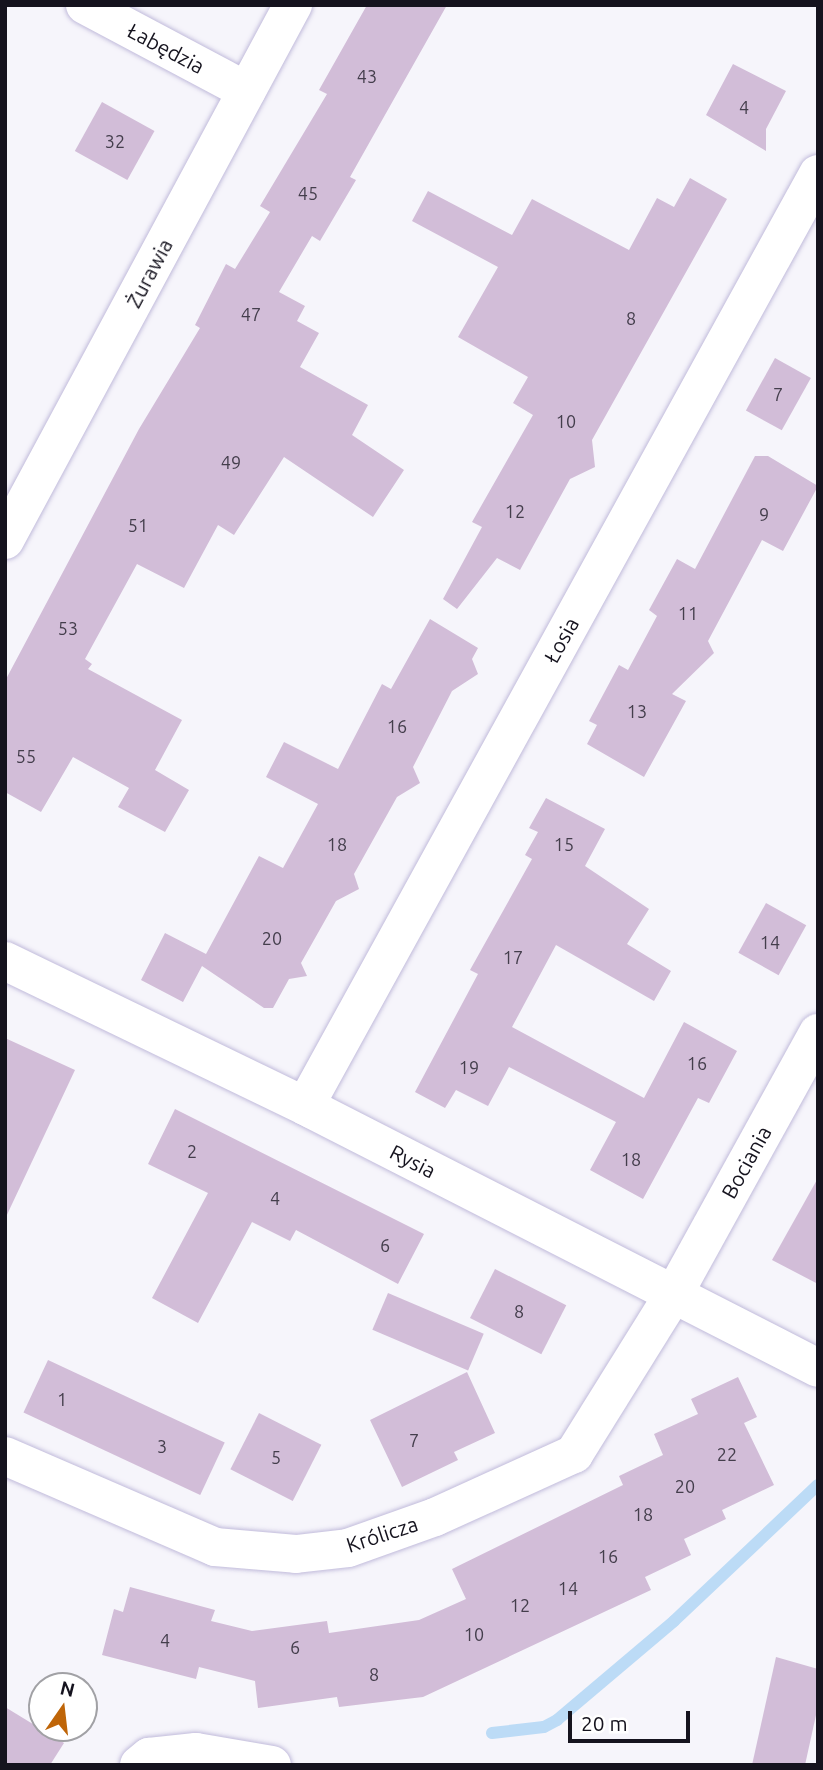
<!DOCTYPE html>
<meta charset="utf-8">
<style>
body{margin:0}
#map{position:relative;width:823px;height:1770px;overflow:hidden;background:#f6f5fb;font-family:Ubuntu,sans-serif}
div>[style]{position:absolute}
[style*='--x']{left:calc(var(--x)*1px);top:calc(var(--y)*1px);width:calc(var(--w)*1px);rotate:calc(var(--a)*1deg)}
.stream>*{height:12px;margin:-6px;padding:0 6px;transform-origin:6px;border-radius:6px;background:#bcdbf6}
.building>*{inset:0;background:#d2bdd8;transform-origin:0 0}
.roads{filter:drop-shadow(0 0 2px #c1bbdb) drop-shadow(0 0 2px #c1bbdb)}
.street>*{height:38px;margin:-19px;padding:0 19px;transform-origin:19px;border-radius:19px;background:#fff}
span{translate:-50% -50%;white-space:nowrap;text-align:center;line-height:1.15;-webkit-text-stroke:5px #fff;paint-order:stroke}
.number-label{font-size:18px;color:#443e4c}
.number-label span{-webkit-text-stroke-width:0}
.street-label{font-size:21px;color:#15131e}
.frame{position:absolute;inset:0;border:7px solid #15131e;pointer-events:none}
.north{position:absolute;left:28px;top:1672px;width:70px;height:70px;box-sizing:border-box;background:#fff;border:2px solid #a1a1a5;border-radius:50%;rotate:14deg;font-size:19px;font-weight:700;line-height:28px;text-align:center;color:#15131e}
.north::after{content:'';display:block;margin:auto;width:24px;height:32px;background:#bf6508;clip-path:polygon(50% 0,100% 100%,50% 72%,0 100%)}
.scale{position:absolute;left:568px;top:1711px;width:122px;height:32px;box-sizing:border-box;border:4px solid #15131e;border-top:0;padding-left:9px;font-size:21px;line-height:24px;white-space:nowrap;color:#15131e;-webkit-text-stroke:5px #fff;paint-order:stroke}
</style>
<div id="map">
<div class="stream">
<div style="--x:492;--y:1733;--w:52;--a:-6.6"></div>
<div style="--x:544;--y:1727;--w:15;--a:-28"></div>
<div style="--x:557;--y:1720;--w:153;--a:-40.2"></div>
<div style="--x:674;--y:1621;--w:198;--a:-43.4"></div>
</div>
<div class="building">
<div style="clip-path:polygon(367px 5px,447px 5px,350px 177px,356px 180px,320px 241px,312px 236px,279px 292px,305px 306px,297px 321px,319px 333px,300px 367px,368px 405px,352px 435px,404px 470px,373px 517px,284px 457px,234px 535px,218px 525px,184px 588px,137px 564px,85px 659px,92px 664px,88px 669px,182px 720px,155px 770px,189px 790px,165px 832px,118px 807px,129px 788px,73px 757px,41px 812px,5px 792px,5px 681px,139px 429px,200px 328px,195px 325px,226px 264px,235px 269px,270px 212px,260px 206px,327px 94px,319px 90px)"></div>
<div style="clip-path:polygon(733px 64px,786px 91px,766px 129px,766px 151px,706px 115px)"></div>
<div style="left:102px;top:102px;width:60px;height:56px;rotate:29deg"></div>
<div style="clip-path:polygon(690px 178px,727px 199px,592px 440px,595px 467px,570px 479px,520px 570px,497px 558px,457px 609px,443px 599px,482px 527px,472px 522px,533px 415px,513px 403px,528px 377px,458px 337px,498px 267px,412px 221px,428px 191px,512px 235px,532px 199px,629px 250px,657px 198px,674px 207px)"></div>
<div style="left:775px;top:358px;width:41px;height:60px;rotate:29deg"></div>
<div style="clip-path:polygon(755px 456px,768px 456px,818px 486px,783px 551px,762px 540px,708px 641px,714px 653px,672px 694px,686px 701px,644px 777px,587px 744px,597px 725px,589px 721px,619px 665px,628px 670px,657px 616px,649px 610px,677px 559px,695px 569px)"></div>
<div style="clip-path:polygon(430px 619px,478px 648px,472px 659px,478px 674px,452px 691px,413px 767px,420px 783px,397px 797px,354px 874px,359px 889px,336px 901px,301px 963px,307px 976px,289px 979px,273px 1008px,264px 1008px,202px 966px,183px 1002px,141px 980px,165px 933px,206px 954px,259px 856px,283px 868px,318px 804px,266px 777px,284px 742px,338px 769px,382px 684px,391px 689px)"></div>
<div style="clip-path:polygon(546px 798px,605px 829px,585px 866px,649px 909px,627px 944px,671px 971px,654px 1001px,556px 945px,512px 1027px,644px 1098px,684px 1022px,737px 1051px,709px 1103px,698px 1098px,643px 1199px,590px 1170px,616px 1122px,509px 1067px,488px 1106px,456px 1090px,445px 1108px,415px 1092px,478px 974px,470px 970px,532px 859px,525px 855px,538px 832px,529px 828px)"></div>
<div style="left:766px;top:903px;width:46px;height:57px;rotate:29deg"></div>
<div style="clip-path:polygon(5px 1038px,75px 1070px,5px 1219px)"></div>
<div style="clip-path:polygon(175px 1109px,424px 1234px,398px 1284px,296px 1230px,290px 1241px,252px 1222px,198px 1323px,152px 1298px,208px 1193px,148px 1164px)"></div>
<div style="clip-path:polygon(818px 1178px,818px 1284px,772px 1260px)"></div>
<div style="left:495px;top:1269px;width:80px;height:55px;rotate:27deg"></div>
<div style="left:388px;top:1293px;width:104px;height:40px;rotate:23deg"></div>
<div style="left:48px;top:1360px;width:195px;height:58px;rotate:25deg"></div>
<div style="clip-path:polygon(467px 1372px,495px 1433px,454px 1452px,458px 1460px,402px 1487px,370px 1420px)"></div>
<div style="clip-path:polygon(738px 1377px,757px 1417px,744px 1423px,774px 1485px,722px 1510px,726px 1519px,684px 1539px,691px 1555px,645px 1577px,651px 1590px,423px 1697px,339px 1707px,337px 1697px,258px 1708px,255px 1681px,199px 1667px,196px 1679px,102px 1655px,114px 1609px,123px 1612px,130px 1587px,215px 1610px,211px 1621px,252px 1631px,327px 1621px,329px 1633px,419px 1620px,466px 1599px,452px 1569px,623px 1485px,619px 1476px,663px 1455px,654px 1434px,698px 1414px,691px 1399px)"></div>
<div style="left:259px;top:1413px;width:70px;height:63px;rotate:27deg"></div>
<div style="clip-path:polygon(776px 1657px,818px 1669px,818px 1706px,805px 1765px,752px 1765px)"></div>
<div style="clip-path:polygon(5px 1707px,64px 1743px,50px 1765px,5px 1765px)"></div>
</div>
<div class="roads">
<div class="street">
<div style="--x:85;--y:5;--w:183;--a:28"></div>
<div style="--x:5;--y:540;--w:608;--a:-61.71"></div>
<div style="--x:5;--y:961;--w:340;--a:25.8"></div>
<div style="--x:311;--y:1109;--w:569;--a:27.06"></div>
<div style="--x:305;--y:1106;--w:1064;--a:-61.17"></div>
<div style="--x:5;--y:1456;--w:229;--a:23.4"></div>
<div style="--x:215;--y:1547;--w:81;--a:4.9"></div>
<div style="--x:296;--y:1554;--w:52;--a:-6.6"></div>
<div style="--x:348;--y:1548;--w:92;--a:-19.6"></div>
<div style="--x:435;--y:1517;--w:153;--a:-24.4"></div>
<div style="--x:574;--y:1454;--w:191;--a:-58.1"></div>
<div style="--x:675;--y:1292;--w:296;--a:-61.1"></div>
<div style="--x:139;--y:1765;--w:13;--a:-39"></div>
<div style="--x:149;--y:1757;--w:47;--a:-6.1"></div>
<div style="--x:196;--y:1752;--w:77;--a:9.7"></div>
</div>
</div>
<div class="number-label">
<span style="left:367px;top:76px">43</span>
<span style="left:744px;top:107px">4</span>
<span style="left:115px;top:141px">32</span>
<span style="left:308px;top:193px">45</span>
<span style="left:251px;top:314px">47</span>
<span style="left:631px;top:318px">8</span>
<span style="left:778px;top:394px">7</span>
<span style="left:566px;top:421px">10</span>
<span style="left:231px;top:462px">49</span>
<span style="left:515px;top:511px">12</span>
<span style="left:764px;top:514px">9</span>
<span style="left:138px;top:525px">51</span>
<span style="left:688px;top:613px">11</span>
<span style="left:68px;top:628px">53</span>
<span style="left:637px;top:711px">13</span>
<span style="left:397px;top:726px">16</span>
<span style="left:26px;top:756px">55</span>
<span style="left:337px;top:844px">18</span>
<span style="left:564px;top:844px">15</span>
<span style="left:272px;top:938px">20</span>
<span style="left:770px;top:942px">14</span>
<span style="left:513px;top:957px">17</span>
<span style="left:697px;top:1063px">16</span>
<span style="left:469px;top:1067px">19</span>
<span style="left:192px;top:1151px">2</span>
<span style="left:631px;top:1159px">18</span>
<span style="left:275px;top:1198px">4</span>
<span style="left:385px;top:1245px">6</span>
<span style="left:519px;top:1311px">8</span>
<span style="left:62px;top:1399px">1</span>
<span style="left:414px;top:1440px">7</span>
<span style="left:162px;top:1446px">3</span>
<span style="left:727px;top:1454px">22</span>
<span style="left:276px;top:1457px">5</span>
<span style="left:685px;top:1486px">20</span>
<span style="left:643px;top:1514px">18</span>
<span style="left:608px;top:1556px">16</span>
<span style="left:568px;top:1588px">14</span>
<span style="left:520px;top:1605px">12</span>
<span style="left:474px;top:1634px">10</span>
<span style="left:165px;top:1640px">4</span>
<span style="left:295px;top:1647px">6</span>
<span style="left:374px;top:1674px">8</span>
</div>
<div class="street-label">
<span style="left:166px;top:48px;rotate:28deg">Łabędzia</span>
<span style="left:149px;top:273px;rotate:-62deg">Żurawia</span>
<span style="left:561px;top:640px;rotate:-61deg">Łosia</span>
<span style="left:413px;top:1161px;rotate:27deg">Rysia</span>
<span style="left:746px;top:1162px;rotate:-61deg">Bociania</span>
<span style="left:382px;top:1534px;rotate:-18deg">Królicza</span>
</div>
<div class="frame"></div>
<div class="north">N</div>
<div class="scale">20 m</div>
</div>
